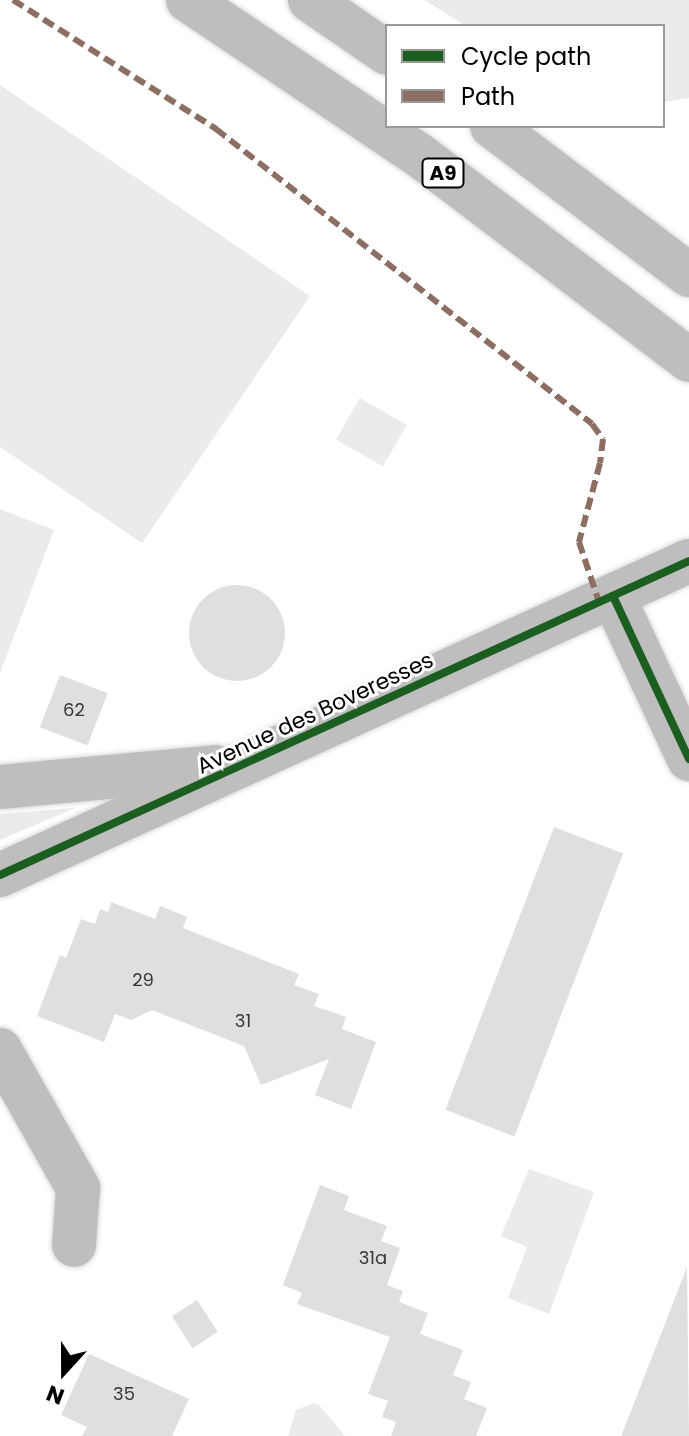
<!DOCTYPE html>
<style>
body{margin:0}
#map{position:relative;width:689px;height:1436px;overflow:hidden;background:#fff;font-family:Poppins,sans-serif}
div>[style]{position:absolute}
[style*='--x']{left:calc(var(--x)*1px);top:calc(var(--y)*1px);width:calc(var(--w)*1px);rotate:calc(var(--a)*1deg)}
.green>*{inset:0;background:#ebebeb;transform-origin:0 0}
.building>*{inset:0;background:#dfdfdf;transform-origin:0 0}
.round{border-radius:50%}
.roads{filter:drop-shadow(0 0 2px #dbdbdb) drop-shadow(0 0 2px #dbdbdb)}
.minor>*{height:44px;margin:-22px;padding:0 22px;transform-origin:22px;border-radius:22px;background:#bebebe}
.highway>*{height:44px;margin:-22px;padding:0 22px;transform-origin:22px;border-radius:22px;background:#bebebe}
.quiet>*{height:6px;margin-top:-3px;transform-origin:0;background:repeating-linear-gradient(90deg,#8d6e63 0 12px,transparent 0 18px)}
.cycleway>*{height:8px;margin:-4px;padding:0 4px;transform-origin:4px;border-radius:4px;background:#1b5e20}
span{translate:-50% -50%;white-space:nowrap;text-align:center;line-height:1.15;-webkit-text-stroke:6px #fff;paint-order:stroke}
.number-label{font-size:18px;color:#383838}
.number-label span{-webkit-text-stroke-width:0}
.shield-label span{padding:2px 6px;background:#fff;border:2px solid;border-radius:6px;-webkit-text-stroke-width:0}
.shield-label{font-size:20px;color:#000;font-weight:700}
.street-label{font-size:22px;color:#000}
.legend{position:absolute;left:385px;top:24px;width:280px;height:104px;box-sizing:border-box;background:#fff;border:2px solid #999;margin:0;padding:10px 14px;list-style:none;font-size:24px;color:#000}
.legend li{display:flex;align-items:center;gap:16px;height:40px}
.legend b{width:40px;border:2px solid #999}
.north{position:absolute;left:24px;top:1332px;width:80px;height:80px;-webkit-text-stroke:6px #fff;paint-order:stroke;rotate:201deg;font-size:22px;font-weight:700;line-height:32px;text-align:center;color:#000}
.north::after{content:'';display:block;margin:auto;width:28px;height:36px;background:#000;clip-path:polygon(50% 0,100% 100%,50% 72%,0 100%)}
</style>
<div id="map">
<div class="green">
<div style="clip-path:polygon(424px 0,689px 0,689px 98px,663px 102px,663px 26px,466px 26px)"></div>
<div style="clip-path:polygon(0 85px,310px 296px,142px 543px,0 447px)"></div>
<div style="left:360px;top:398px;width:54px;height:48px;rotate:30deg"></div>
<div style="clip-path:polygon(0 509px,54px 530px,0 673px)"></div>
<div style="clip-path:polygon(75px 808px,0 840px,0 814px)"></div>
<div style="clip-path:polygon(529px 1169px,594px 1192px,549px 1314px,508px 1298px,527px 1247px,501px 1236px)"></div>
<div style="clip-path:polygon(314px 1403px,320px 1406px,345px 1436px,288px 1436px,296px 1410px)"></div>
</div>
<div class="building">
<div class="round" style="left:189px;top:585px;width:96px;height:96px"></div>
<div style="left:60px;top:675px;width:51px;height:56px;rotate:21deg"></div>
<div style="left:554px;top:827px;width:74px;height:303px;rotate:21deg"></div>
<div style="clip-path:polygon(111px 902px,155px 919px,160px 906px,187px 917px,183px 928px,299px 974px,294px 985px,319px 994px,314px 1006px,346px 1017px,342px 1029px,376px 1042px,351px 1109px,315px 1095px,329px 1059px,261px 1085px,244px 1046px,152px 1010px,131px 1020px,115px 1014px,104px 1042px,37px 1016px,60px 955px,66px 958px,81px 919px,95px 924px,100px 909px,108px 912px)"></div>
<div style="clip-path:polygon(320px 1185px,349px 1196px,344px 1210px,387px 1226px,381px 1241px,400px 1248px,387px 1285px,403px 1291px,399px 1302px,428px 1313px,420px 1334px,463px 1350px,453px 1375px,471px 1382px,464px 1399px,487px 1408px,476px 1436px,391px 1436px,396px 1422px,382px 1417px,388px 1401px,368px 1394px,390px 1337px,297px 1304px,302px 1293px,283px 1285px)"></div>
<div style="clip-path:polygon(687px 1267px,689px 1436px,621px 1436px,640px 1388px)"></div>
<div style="left:197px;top:1300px;width:38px;height:30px;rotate:57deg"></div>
<div style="clip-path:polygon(89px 1354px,189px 1399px,172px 1436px,82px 1436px,87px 1427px,61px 1415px)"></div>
</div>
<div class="roads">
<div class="minor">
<div style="--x:613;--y:596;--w:180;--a:65"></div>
<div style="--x:0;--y:787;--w:216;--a:-5.3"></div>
<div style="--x:0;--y:875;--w:757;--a:-24.5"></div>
<div style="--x:0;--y:1050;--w:159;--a:60.5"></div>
<div style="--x:78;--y:1188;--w:57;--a:94"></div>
</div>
<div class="highway">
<div style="--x:188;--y:0;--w:278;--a:33.9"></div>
<div style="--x:419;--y:155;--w:339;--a:37.2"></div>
<div style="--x:310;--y:0;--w:93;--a:34.5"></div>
<div style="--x:492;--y:126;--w:247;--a:37.1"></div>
</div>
</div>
<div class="quiet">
<div style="--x:13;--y:0;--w:241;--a:32.4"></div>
<div style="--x:216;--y:129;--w:478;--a:38.1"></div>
<div style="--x:592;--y:424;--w:19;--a:54"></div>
<div style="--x:603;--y:439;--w:24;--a:97"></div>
<div style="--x:600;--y:463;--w:82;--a:104.9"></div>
<div style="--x:579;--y:542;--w:63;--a:71.6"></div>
</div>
<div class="cycleway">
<div style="--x:613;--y:596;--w:180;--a:65"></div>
<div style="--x:0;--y:875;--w:757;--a:-24.5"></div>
</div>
<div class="number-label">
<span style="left:74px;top:710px">62</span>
<span style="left:143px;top:980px">29</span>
<span style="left:243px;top:1021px">31</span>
<span style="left:373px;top:1258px">31a</span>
<span style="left:124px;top:1394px">35</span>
</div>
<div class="shield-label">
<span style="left:443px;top:173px">A9</span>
</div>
<div class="street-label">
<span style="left:315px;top:713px;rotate:-25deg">Avenue des Boveresses</span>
</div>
<ul class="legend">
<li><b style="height:10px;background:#1b5e20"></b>Cycle path</li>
<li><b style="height:10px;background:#8d6e63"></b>Path</li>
</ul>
<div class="north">N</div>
</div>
